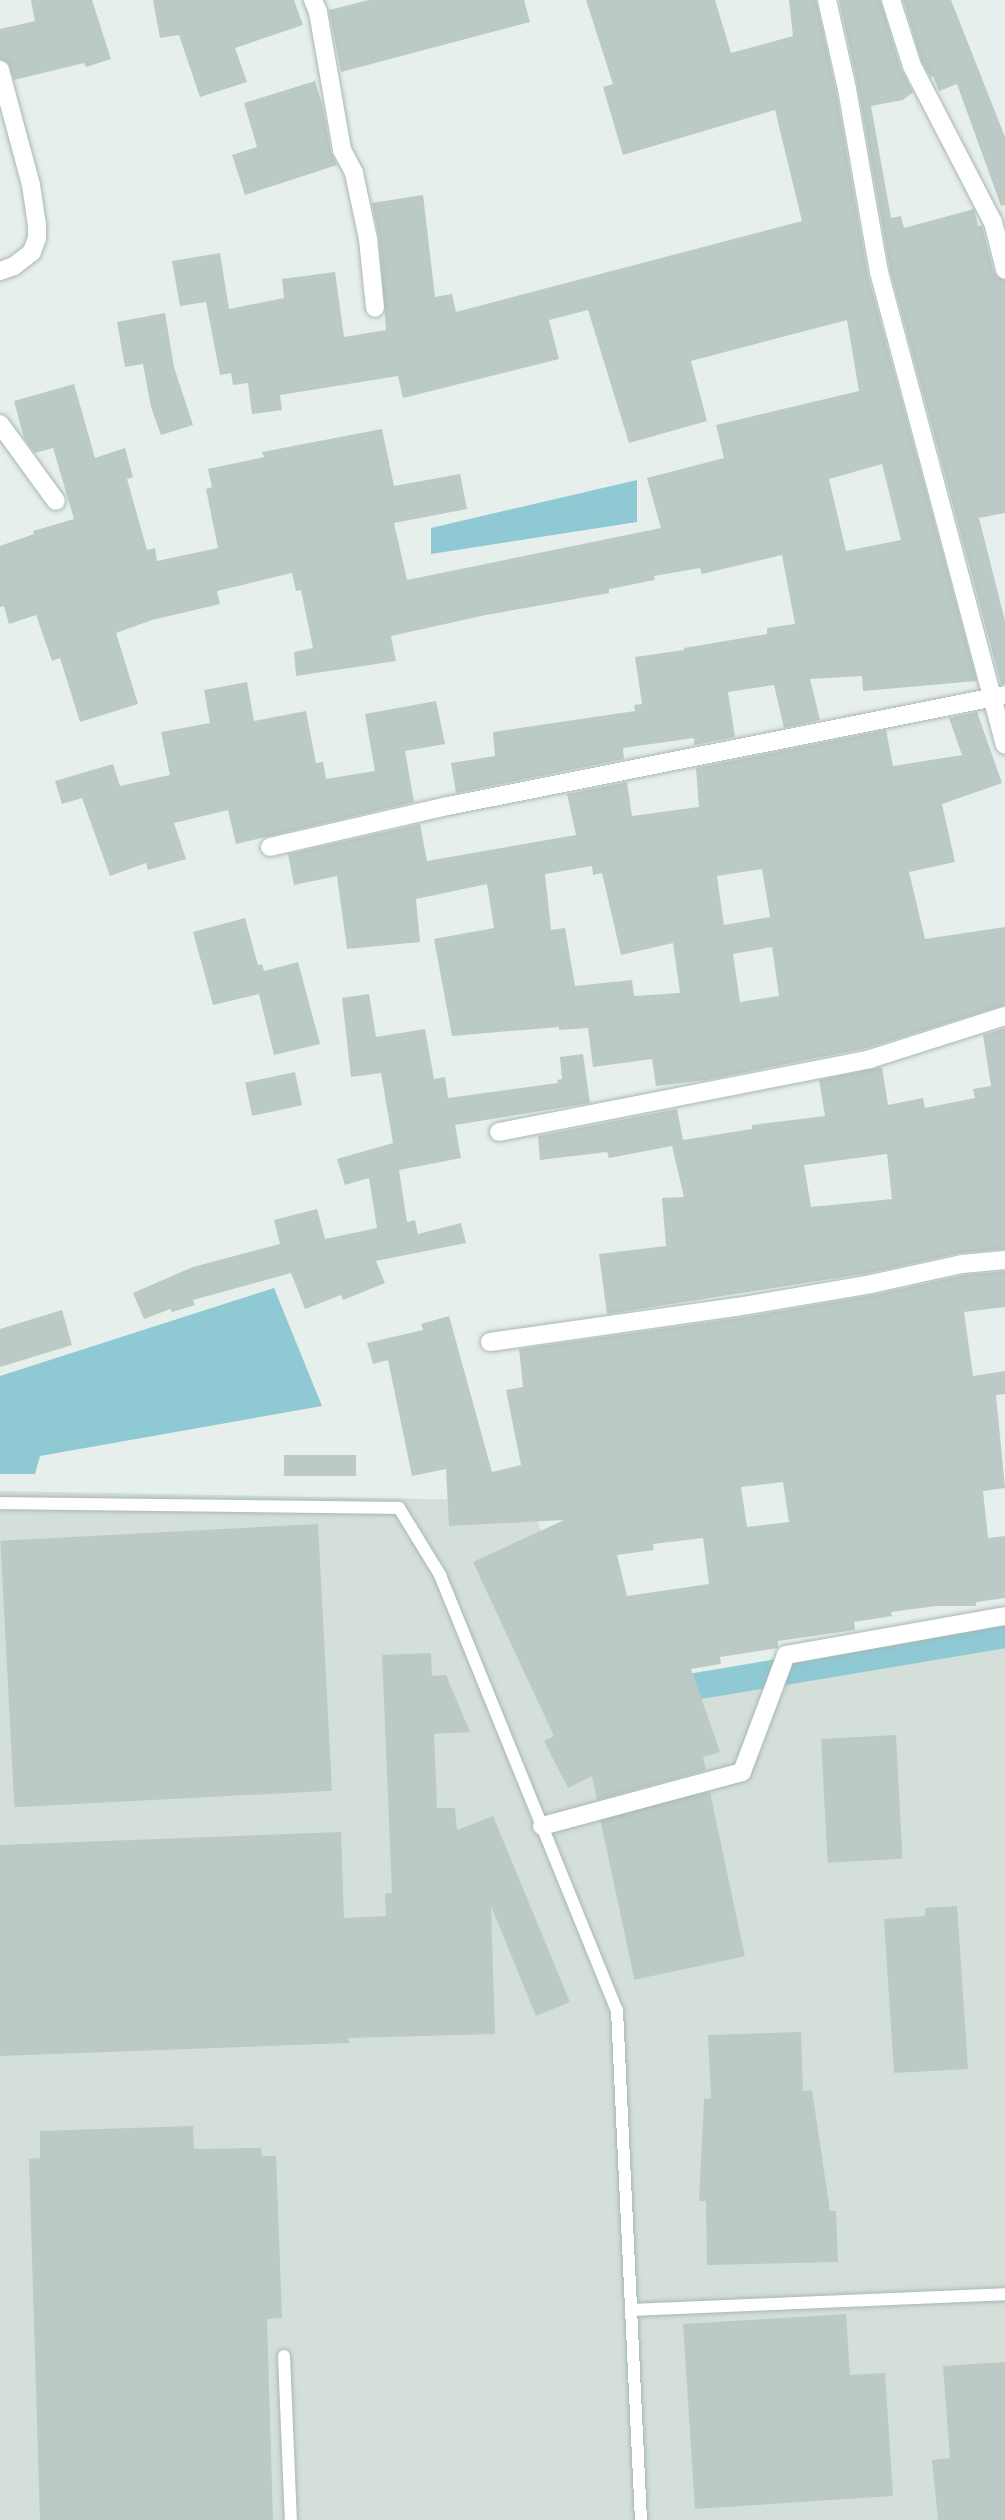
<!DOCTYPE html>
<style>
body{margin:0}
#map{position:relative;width:1005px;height:2520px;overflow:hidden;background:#e6efeb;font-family:"IBM Plex Sans",sans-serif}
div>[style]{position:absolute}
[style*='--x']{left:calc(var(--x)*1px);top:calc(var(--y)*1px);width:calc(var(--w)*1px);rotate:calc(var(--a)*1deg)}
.built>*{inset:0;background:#d4dfda}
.water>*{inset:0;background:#8ec9d4}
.canal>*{height:27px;margin:-13.5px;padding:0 13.5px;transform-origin:13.5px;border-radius:13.5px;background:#8ec9d4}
.building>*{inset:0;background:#bbcac4;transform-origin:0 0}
.roads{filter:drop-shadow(0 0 2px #a8b8b2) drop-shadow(0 0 2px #a8b8b2)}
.lane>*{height:12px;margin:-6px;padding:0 6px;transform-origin:6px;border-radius:6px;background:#fff}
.street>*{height:18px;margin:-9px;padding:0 9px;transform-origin:9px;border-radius:9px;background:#fff}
span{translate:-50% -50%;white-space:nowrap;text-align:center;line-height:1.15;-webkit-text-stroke:5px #f7fbf9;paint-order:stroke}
</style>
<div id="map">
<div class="built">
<div style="clip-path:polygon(0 1491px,532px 1501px,597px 1723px,756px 1687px,1005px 1642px,1005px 2520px,0 2520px)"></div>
</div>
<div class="water">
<div style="clip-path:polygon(637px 480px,637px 522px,431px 554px,431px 528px)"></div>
<div style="clip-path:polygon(274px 1288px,322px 1406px,40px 1456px,35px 1474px,0 1474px,0 1376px)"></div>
</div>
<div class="canal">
<div style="--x:670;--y:1690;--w:340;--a:-9.5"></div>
</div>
<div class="building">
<div style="clip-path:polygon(31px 0,92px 0,111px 59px,86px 67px,84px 63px,14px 80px,8px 63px,0 59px,0 29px,35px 21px)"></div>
<div style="clip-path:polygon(153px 0,294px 0,303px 25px,235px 48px,247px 82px,200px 97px,179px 35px,160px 38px)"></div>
<div style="clip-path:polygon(369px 0,524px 0,530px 22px,341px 72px,329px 10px)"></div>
<div style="clip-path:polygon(evenodd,586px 0,715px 0,731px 53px,793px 36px,789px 0,816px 0,836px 91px,868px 275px,977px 681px,863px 691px,862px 676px,810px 679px,820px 720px,784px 728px,774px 685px,728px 692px,735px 737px,694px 745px,694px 738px,623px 748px,624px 759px,456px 793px,451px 763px,495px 756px,493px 732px,635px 711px,634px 705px,642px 704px,635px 657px,684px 650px,684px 648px,767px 634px,767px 628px,795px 624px,782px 555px,702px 574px,700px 568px,654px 576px,655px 580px,609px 589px,609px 593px,486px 615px,391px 636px,396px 661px,296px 676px,294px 652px,313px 648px,301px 590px,296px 591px,292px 573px,217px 591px,220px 604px,152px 620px,116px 633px,138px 704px,80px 722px,60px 658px,52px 661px,36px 615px,9px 624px,4px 606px,0 607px,0 546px,34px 534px,33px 531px,74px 519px,53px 448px,35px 453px,24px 438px,14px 401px,74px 384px,95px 458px,125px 448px,133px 477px,127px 479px,147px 550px,155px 548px,157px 561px,218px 548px,206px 489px,212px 487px,208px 469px,264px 457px,262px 452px,382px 429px,394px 486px,460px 474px,467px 509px,394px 523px,407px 580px,661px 528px,647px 478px,724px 458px,716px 425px,859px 391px,847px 320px,691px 361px,707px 421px,629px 443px,588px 310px,549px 320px,559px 359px,403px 398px,398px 376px,280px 395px,282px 410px,252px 414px,248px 383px,233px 385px,231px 373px,220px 375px,206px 302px,180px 306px,172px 261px,220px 253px,229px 309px,284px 298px,282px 279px,335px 272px,344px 337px,386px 330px,379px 238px,372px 203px,423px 195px,435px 297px,452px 294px,456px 312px,802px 221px,775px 110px,623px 155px,603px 87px,613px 84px,586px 0,882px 464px,901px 540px,846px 551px,829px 479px,882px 464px)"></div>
<div style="clip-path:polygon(839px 0,880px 0,901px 69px,913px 92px,903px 100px,871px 106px,891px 218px,901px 216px,904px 228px,974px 209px,978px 226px,982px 226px,994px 272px,997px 277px,1005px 280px,1005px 513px,979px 518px,1005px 621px,1005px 684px,1001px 684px,890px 270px,858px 87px)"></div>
<div style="clip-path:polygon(903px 0,951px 0,1005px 137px,1005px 205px,1001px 206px,957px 84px,939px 91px,933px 76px,931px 78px,922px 62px)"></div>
<div style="clip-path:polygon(315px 81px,323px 107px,331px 152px,337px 165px,245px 195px,232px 155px,257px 147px,244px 103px)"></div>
<div style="clip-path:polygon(165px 313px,174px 367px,193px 425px,161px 435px,151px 407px,143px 364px,125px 367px,117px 322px)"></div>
<div style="clip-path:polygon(247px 682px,254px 721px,306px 711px,316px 763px,323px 762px,326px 779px,375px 771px,365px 714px,436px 701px,445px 744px,405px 751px,414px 802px,236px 844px,228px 810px,174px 823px,186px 859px,148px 870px,146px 863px,110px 876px,82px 798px,62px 804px,55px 781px,113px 764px,120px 786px,170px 775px,161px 732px,210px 723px,204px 690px)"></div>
<div style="clip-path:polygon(evenodd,977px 712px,1002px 783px,942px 804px,955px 862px,909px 872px,925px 939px,1005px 927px,1005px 1005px,867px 1048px,706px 1080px,656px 1086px,652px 1059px,593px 1067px,588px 1028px,559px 1030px,559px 1027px,452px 1036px,434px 939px,494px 928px,487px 884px,416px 899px,420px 942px,347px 949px,337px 876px,294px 885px,288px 854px,420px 824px,427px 861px,576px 835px,567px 794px,627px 782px,632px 816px,699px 807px,696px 768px,886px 730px,893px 766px,962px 755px,949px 718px,977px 712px,592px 866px,593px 875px,602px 873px,621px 955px,673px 943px,680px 993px,634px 996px,632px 980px,575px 986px,565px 928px,551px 930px,545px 874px,592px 866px,977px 712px,762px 869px,770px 917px,724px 925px,717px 876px,762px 869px,977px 712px,772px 947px,779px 996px,740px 1002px,733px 954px,772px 947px)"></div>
<div style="clip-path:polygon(245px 918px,258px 965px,262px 964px,264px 971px,298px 962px,320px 1044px,274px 1055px,259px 994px,213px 1005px,193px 932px)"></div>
<div style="clip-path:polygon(369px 994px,376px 1037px,425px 1029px,434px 1079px,445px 1077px,448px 1098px,558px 1083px,557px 1080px,562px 1079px,560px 1057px,583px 1054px,590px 1103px,455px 1125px,461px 1158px,399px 1170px,407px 1222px,415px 1220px,418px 1234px,461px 1223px,466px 1243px,376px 1261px,385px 1283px,343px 1300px,341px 1295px,305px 1309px,291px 1273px,193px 1300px,195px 1305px,172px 1312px,170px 1309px,144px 1319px,133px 1293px,193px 1267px,280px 1244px,274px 1220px,317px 1209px,325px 1239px,377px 1228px,369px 1178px,345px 1185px,337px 1159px,393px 1143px,381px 1073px,351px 1077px,342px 998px)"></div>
<div style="clip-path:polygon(evenodd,1005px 1028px,1005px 1249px,960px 1253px,869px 1273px,607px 1314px,599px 1254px,666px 1246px,662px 1198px,684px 1197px,672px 1146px,609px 1158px,607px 1152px,540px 1160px,538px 1136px,677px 1109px,683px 1140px,752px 1129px,752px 1125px,825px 1116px,819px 1080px,882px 1067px,888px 1105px,923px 1098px,925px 1108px,975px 1098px,973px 1089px,991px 1086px,983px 1035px,1005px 1028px,887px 1154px,892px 1199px,811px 1207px,804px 1165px,887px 1154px)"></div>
<div style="left:295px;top:1072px;width:34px;height:51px;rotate:78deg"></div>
<div style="clip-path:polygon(evenodd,1005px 1271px,1005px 1307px,964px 1312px,973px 1376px,1005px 1371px,1005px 1394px,996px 1395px,1005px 1488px,983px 1491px,988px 1538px,1005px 1536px,1005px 1598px,976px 1602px,976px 1606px,936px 1606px,891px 1612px,892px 1616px,854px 1622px,855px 1630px,778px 1641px,778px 1648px,720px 1657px,721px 1664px,691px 1669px,720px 1752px,703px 1757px,706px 1770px,597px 1800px,592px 1776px,568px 1788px,544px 1741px,554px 1736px,473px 1562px,564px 1520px,449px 1526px,446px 1469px,412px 1476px,388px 1360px,373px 1364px,367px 1343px,423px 1330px,421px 1324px,449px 1316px,492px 1472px,521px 1465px,506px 1390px,523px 1387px,519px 1349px,739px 1318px,873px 1295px,964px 1275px,1005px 1271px,783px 1482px,789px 1522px,747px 1527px,741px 1487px,783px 1482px,1005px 1271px,703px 1538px,709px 1584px,627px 1596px,617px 1555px,654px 1550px,653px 1544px,703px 1538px)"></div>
<div style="clip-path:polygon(62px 1310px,72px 1345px,0 1367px,0 1329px)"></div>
<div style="left:356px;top:1455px;width:21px;height:72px;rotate:90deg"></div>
<div style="left:318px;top:1524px;width:267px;height:318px;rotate:87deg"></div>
<div style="clip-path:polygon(431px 1653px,432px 1676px,446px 1675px,470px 1732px,434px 1734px,437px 1808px,455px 1808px,457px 1830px,493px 1816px,570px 2002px,536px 2016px,491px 1906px,495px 2034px,348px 2038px,349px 2043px,0 2056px,0 1845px,341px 1832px,344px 1918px,386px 1916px,385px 1894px,392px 1893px,382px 1655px)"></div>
<div style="left:896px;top:1735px;width:124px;height:75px;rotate:87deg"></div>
<div style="left:710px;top:1792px;width:168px;height:113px;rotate:78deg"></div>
<div style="clip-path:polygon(957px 1906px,968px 2069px,894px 2073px,884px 1919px,925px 1916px,925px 1908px)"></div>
<div style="clip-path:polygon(801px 2032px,803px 2091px,812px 2090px,830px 2211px,836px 2211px,838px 2262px,707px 2265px,706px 2201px,699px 2201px,704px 2099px,711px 2098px,708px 2035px)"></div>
<div style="clip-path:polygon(193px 2126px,194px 2149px,261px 2148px,262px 2156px,276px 2156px,282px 2318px,267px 2319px,273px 2520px,40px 2520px,29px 2159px,40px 2158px,40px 2131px)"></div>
<div style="clip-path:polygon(846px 2314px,850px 2375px,885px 2373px,893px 2496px,695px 2509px,683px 2324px)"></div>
<div style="clip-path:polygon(1005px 2362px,1005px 2520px,938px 2520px,932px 2460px,950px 2458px,943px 2366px)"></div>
</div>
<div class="roads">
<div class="lane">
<div style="--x:0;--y:1503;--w:399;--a:0.7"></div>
<div style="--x:399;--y:1508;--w:79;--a:58.5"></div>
<div style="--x:440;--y:1575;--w:470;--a:67.9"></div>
<div style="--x:617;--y:2010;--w:511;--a:87.31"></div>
<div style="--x:631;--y:2310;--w:374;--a:-2.4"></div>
<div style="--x:284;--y:2356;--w:164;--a:87.6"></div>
</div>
<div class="street">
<div style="--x:313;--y:0;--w:13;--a:67"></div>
<div style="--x:318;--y:12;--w:140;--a:80.1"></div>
<div style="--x:342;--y:150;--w:26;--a:62"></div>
<div style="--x:354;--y:173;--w:67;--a:78"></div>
<div style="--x:368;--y:239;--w:69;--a:84.2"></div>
<div style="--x:827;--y:0;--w:91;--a:77.3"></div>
<div style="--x:847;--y:89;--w:186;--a:80.1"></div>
<div style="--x:879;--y:272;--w:489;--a:75.1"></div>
<div style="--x:891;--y:0;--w:69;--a:72.3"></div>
<div style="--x:912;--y:66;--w:176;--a:62.6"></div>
<div style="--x:993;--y:222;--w:49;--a:75.7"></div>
<div style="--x:0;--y:70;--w:119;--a:74.9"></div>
<div style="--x:31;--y:185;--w:40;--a:81.5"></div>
<div style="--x:37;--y:225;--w:13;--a:90"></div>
<div style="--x:37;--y:238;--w:15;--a:110"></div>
<div style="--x:32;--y:252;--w:23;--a:142"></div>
<div style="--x:14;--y:266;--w:15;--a:160"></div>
<div style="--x:0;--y:424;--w:95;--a:54"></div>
<div style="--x:270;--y:847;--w:183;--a:-13"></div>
<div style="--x:448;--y:806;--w:568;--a:-11.27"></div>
<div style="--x:499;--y:1132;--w:378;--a:-11.1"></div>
<div style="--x:870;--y:1059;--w:142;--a:-17.7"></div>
<div style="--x:490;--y:1342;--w:249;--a:-8.1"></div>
<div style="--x:737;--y:1307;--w:136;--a:-9.7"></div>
<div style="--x:871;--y:1284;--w:93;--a:-12.4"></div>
<div style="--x:962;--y:1264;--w:43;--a:-5.3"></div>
<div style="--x:542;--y:1826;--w:207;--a:-15.1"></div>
<div style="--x:742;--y:1772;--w:125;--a:-69.4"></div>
<div style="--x:786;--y:1655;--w:222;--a:-10.1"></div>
</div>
</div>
</div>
